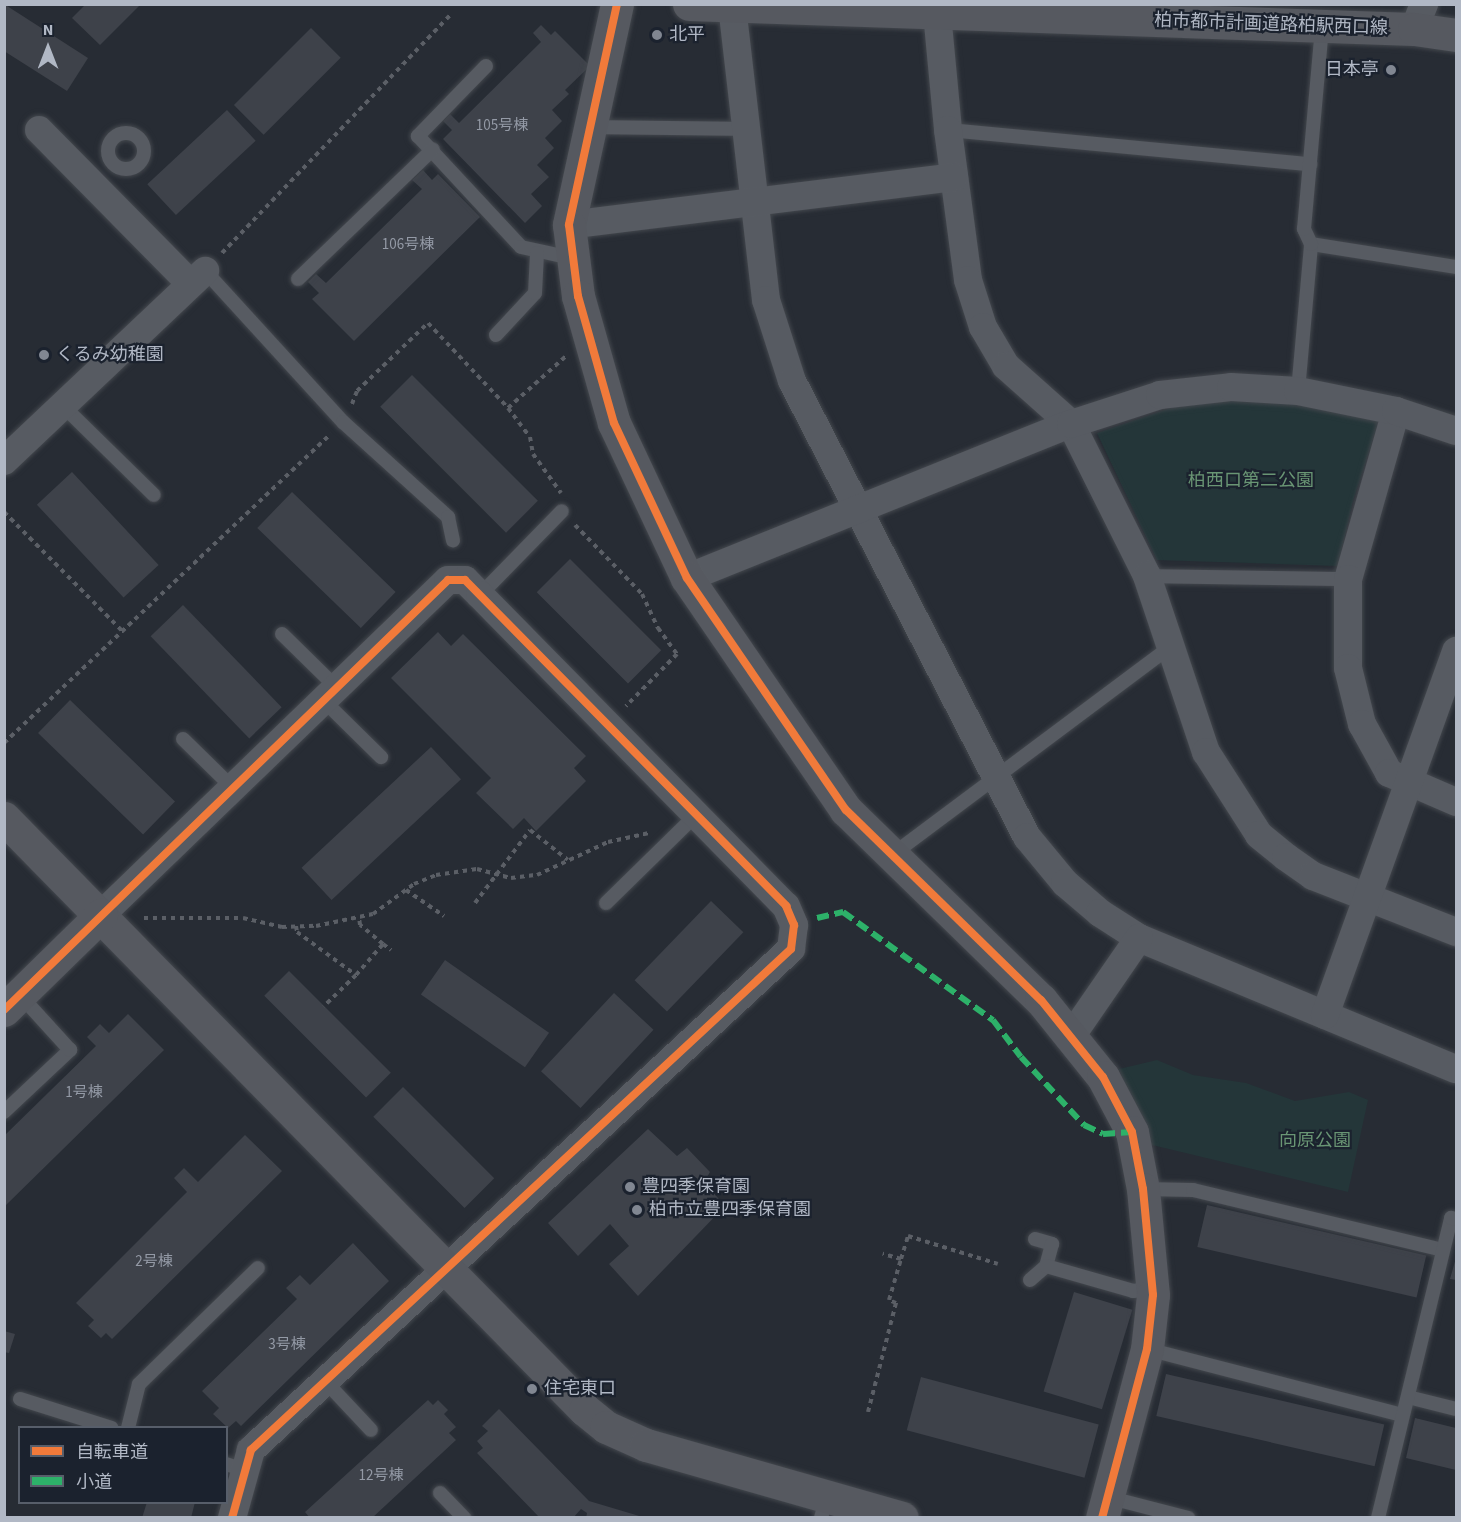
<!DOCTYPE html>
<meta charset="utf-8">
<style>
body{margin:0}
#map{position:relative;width:1461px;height:1522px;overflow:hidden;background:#272c34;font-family:"Source Sans 3","Noto Sans JP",sans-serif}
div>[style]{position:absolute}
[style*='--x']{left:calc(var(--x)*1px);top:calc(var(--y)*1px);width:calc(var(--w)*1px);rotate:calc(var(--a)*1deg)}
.green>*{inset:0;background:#243639}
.building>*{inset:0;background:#3e424a;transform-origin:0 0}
.path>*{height:4px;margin-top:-2px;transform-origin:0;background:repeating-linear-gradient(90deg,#5b5f66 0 4.5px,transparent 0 9px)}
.roads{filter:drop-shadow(0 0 2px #43474d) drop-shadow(0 0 2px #43474d)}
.lane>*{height:14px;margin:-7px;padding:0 7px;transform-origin:7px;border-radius:7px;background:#575b62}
.lane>.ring{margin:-7px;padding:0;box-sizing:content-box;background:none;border:14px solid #575b62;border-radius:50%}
.street>*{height:28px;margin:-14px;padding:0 14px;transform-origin:14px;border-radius:14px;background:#575b62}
.secondary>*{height:33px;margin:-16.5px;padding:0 16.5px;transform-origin:16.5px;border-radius:16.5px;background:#565960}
.quiet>*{height:6px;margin-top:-3px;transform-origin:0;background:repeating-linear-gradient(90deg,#2db169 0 12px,transparent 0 18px)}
.cycleway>*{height:8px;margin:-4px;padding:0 4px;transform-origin:4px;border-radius:4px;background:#f17a3a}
.dots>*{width:16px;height:16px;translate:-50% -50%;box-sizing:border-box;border:3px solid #1b222e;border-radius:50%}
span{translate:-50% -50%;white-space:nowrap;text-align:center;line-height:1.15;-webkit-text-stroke:4.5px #1b222e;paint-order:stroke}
.number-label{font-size:15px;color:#949aa6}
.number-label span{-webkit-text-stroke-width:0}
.street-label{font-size:18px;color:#b1b8c5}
.poi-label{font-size:18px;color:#b1b8c5}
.left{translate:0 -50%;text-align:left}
.right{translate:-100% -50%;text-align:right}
.park-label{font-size:18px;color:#699574}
.frame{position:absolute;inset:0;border:6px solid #b1b8c5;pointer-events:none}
.legend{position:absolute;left:18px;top:1426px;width:210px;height:78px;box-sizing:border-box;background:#1b222e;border:2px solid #575e6a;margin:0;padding:8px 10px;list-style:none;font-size:18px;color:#b1b8c5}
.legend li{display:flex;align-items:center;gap:12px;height:30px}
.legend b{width:30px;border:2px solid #575e6a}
.north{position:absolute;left:18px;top:18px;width:60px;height:60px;-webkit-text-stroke:4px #1b222e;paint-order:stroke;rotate:0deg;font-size:16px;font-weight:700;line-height:24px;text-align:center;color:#b1b8c5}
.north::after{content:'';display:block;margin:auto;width:21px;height:27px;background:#b1b8c5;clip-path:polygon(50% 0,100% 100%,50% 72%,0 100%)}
</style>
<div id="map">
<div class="green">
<div style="clip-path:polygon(1197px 399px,1295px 402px,1380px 418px,1353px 501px,1338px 566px,1157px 560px,1097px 433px)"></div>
<div style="clip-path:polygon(1157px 1060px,1193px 1075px,1246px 1083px,1295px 1101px,1349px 1092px,1368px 1100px,1348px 1192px,1148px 1144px,1119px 1069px)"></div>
</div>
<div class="building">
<div style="clip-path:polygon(4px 4px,88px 58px,67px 91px,4px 51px)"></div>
<div style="clip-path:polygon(86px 4px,141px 4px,100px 45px,72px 18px)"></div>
<div style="clip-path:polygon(541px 25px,551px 35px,555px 31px,590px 66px,565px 90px,569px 94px,552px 110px,562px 121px,545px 138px,554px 148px,537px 165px,549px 177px,531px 194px,542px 206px,525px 223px,443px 139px,452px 130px,443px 121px,450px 114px,459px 123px,541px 42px,533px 33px)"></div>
<div style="left:311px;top:28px;width:42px;height:109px;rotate:45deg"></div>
<div style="left:227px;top:110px;width:42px;height:109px;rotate:47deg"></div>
<div style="clip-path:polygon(423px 170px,432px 180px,438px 174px,480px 217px,354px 341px,312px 299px,319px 293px,308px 282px,316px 274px,326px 283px,422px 189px,412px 180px)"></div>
<div style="left:412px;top:375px;width:178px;height:45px;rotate:45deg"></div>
<div style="left:72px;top:472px;width:127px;height:48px;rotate:47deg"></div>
<div style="left:292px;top:492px;width:144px;height:50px;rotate:44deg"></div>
<div style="left:570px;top:559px;width:129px;height:47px;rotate:45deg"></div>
<div style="left:183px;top:605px;width:142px;height:45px;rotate:46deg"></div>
<div style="clip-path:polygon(438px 632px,451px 646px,463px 634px,586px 756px,574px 768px,586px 781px,536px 831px,524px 818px,513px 829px,476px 793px,491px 778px,391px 678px)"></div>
<div style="left:70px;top:700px;width:146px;height:46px;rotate:44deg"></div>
<div style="left:431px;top:747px;width:44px;height:177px;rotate:47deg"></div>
<div style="left:711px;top:901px;width:45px;height:110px;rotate:44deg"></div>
<div style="left:445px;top:960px;width:127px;height:42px;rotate:35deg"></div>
<div style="left:289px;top:971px;width:144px;height:35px;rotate:45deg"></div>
<div style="left:614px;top:993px;width:54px;height:107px;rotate:43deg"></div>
<div style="clip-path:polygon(128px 1014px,164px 1050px,4px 1207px,4px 1136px,96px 1046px,87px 1037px,100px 1024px,109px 1033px)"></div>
<div style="left:403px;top:1087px;width:129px;height:42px;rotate:45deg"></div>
<div style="clip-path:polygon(648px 1129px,677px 1156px,687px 1148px,710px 1172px,704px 1182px,725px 1206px,638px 1296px,609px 1264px,629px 1246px,610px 1224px,578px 1256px,548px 1223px)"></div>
<div style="clip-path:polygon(245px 1135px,282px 1171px,112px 1339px,106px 1333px,101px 1338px,88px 1326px,94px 1320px,76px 1303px,187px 1192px,174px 1178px,184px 1168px,198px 1182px)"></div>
<div style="left:1207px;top:1205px;width:225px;height:43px;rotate:13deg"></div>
<div style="clip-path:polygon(353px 1243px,389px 1281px,241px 1426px,236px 1421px,228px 1428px,213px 1414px,219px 1408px,202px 1391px,297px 1299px,286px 1288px,300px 1275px,310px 1285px)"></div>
<div style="clip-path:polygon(1456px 1258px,1456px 1280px,1450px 1279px)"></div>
<div style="left:1074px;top:1292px;width:61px;height:104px;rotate:17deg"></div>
<div style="clip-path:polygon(4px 1331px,15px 1334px,9px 1353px,4px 1352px)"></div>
<div style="left:1166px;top:1374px;width:224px;height:43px;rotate:13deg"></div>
<div style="left:921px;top:1377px;width:184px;height:55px;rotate:15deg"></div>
<div style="clip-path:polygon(428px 1400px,433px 1405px,438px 1400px,448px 1410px,444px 1414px,456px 1427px,449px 1433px,456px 1440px,372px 1518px,310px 1518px,305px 1512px)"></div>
<div style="clip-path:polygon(499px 1409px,589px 1501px,646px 1518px,586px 1518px,587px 1513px,581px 1509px,573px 1518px,540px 1518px,477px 1453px,483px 1448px,477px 1441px,488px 1431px,482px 1426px)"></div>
<div style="clip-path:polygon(1415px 1418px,1456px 1428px,1456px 1470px,1406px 1458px)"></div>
<div style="clip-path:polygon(147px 1502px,195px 1502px,191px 1518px,142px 1518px)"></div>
</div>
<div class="path">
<div style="--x:222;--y:253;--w:332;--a:-46.2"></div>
<div style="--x:352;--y:404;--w:14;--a:-69"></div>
<div style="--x:357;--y:391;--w:98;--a:-43.8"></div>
<div style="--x:428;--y:323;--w:117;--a:46.7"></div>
<div style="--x:508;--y:408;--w:36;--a:53"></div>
<div style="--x:530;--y:437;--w:17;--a:80"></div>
<div style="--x:533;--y:454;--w:48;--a:54.3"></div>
<div style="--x:508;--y:408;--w:78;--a:-41.9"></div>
<div style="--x:4;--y:512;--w:168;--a:45.2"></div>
<div style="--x:575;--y:525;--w:96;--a:45.8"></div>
<div style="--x:642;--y:594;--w:38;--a:65"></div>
<div style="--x:658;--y:628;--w:32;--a:54"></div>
<div style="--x:677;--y:654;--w:73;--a:134.4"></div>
<div style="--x:4;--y:743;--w:450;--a:-43.4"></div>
<div style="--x:406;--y:890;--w:46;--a:34.4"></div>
<div style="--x:475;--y:903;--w:91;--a:-53"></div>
<div style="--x:530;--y:830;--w:48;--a:38.3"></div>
<div style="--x:144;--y:918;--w:99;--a:0"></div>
<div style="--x:243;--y:918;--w:40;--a:13"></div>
<div style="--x:282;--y:927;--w:34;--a:-2"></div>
<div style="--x:316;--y:926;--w:58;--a:-11.9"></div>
<div style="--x:373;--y:914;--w:51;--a:-36.2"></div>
<div style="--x:414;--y:884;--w:24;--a:-22"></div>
<div style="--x:436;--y:875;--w:41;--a:-8.3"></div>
<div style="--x:477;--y:869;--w:35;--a:15"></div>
<div style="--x:511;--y:878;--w:26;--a:-7"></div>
<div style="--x:537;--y:875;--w:78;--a:-24.9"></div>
<div style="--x:608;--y:842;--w:42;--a:-12.4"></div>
<div style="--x:296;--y:926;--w:6;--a:81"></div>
<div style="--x:297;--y:932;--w:73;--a:36.1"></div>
<div style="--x:356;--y:975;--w:45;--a:135.9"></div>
<div style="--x:383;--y:944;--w:10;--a:37"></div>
<div style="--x:356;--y:975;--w:41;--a:-48.9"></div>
<div style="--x:383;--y:944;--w:30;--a:-140"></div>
<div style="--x:360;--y:925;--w:8;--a:-97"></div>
<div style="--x:901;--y:1259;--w:24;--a:-73"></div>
<div style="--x:908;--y:1236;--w:94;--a:17.3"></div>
<div style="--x:868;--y:1412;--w:113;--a:-75.6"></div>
<div style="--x:896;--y:1303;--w:8;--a:-157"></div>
<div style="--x:889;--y:1300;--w:43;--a:-73.7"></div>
<div style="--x:901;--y:1259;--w:19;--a:-164"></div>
</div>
<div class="roads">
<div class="lane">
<div style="--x:486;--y:66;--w:98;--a:134.2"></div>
<div style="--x:418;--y:136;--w:151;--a:47.1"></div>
<div style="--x:521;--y:247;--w:51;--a:12.4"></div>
<div style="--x:592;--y:127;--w:155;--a:0.7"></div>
<div style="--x:948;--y:130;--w:364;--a:5.4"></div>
<div class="ring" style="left:108px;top:133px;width:22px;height:22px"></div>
<div style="--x:1311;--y:244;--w:147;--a:9"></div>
<div style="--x:205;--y:271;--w:205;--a:47.6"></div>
<div style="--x:343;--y:422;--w:142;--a:42.1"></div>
<div style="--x:448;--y:517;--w:24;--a:78"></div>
<div style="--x:298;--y:279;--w:187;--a:-43.9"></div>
<div style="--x:496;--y:335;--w:57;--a:-47.1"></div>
<div style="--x:535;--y:293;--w:40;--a:-87.1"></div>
<div style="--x:1298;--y:391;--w:148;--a:-84.9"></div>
<div style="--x:1311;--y:244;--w:17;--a:-115"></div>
<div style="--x:1304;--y:229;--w:203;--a:-84.9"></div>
<div style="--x:63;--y:406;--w:127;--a:44.4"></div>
<div style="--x:1147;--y:576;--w:201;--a:0.9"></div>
<div style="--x:480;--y:595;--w:117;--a:-45.7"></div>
<div style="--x:282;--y:634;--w:74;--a:44.5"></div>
<div style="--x:322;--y:699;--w:83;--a:44.5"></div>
<div style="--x:183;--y:739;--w:70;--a:44.4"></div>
<div style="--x:892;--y:855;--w:349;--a:-36.8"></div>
<div style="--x:606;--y:903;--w:127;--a:-44.4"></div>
<div style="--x:4;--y:1112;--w:91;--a:-43.2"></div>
<div style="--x:70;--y:1050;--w:74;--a:-132.3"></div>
<div style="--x:1143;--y:1189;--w:50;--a:1.1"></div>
<div style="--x:1193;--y:1190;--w:257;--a:13.5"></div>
<div style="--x:1035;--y:1239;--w:18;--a:16"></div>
<div style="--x:1052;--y:1244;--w:23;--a:105"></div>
<div style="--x:1030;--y:1280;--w:21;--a:-41"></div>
<div style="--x:1046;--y:1266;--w:91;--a:16"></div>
<div style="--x:1133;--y:1291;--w:20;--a:-9"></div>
<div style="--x:1147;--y:1349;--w:264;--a:14.5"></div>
<div style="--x:325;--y:1381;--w:67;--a:46.8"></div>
<div style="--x:1408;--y:1397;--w:49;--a:14"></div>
<div style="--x:20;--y:1399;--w:96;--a:17.5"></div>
<div style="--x:128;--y:1428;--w:45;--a:-76"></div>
<div style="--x:139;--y:1384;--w:166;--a:-44.3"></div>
<div style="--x:226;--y:1464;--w:20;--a:18"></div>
<div style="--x:440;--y:1493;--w:35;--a:46"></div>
<div style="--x:1107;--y:1497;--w:84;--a:14.5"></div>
<div style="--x:821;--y:1518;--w:23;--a:-75"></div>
<div style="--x:1378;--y:1518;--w:309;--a:-76.3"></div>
<div style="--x:1451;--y:1218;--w:5;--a:11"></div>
</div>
<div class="street">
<div style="--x:732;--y:6;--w:296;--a:83.4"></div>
<div style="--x:766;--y:300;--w:85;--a:72.2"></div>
<div style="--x:792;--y:381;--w:513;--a:62.74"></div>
<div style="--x:1027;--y:837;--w:60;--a:50.4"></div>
<div style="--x:1065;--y:883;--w:46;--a:40.6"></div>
<div style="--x:1100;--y:913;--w:46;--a:32.7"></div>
<div style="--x:1139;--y:938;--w:343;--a:22.5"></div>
<div style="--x:937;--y:13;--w:118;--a:84.6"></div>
<div style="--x:948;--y:130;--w:151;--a:82.4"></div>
<div style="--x:968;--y:280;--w:49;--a:72.3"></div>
<div style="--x:983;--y:327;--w:45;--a:59.5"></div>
<div style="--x:1006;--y:366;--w:87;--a:41.7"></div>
<div style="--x:1071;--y:424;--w:170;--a:63.4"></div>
<div style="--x:1147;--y:576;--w:186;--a:71.5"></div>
<div style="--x:1206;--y:752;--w:98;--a:57.4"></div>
<div style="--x:1259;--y:835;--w:35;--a:39"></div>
<div style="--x:1286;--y:857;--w:33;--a:35"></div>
<div style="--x:1313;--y:876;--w:154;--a:21.4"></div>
<div style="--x:1414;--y:29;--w:27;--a:-68"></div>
<div style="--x:39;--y:130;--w:216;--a:45.4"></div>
<div style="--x:569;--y:225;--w:388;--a:-7.1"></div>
<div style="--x:1396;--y:411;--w:175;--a:105.9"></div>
<div style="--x:1348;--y:579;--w:89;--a:90"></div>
<div style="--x:1348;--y:668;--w:58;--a:76"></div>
<div style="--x:1362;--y:724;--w:56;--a:61.1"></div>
<div style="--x:1389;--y:773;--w:73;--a:23.4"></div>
<div style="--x:4;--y:461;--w:277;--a:-43.4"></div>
<div style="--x:687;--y:578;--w:414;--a:-21.9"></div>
<div style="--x:1071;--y:424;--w:94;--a:-18"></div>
<div style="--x:1160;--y:395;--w:71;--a:-6.4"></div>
<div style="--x:1231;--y:387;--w:67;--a:3.4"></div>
<div style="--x:1298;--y:391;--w:100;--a:11.5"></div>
<div style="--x:1396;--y:411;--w:63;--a:18.4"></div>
<div style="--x:101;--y:915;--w:482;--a:-44"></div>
<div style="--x:448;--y:580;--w:17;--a:0"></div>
<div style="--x:465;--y:580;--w:21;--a:45"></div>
<div style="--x:480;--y:595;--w:436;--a:45.5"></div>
<div style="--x:786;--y:906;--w:21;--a:67"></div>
<div style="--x:794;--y:925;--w:24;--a:97"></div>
<div style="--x:791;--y:949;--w:737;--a:137.15"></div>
<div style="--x:251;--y:1450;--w:71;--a:105.6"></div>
<div style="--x:1325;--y:1015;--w:387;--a:-70.2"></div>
<div style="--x:1072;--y:1035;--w:118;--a:-55.4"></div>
</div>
<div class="secondary">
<div style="--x:617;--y:4;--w:226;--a:102.3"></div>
<div style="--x:569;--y:225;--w:72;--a:82.8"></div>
<div style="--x:578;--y:296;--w:132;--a:74.2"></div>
<div style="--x:614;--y:423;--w:171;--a:64.8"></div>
<div style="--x:687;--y:578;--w:281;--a:55.6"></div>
<div style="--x:846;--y:810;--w:272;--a:44.3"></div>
<div style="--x:1041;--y:1000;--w:99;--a:51.2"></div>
<div style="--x:1103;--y:1077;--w:62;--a:62.2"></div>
<div style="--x:1132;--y:1132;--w:58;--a:79.1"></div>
<div style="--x:1143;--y:1189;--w:106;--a:84.6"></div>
<div style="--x:1153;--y:1295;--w:54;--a:96.3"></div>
<div style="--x:1147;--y:1349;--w:175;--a:104.9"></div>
<div style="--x:689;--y:4;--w:725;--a:1.97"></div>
<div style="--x:1414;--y:29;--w:42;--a:8.1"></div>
<div style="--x:4;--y:818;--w:829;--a:45.54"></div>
<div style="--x:585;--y:1410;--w:27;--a:39"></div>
<div style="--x:606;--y:1427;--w:44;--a:24.2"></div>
<div style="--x:646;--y:1445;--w:266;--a:15.9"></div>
<div style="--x:4;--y:1010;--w:136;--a:-44.4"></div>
</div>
</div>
<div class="quiet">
<div style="--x:817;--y:918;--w:27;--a:-13"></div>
<div style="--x:843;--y:912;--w:185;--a:35.8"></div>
<div style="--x:993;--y:1020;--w:46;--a:52.9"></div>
<div style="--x:1021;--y:1057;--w:93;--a:47.2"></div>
<div style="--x:1084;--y:1125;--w:21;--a:25"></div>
<div style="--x:1103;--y:1134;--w:29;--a:-4"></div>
</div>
<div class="cycleway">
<div style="--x:617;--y:4;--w:226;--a:102.3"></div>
<div style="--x:569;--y:225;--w:72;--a:82.8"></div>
<div style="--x:578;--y:296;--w:132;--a:74.2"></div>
<div style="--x:614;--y:423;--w:171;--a:64.8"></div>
<div style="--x:687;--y:578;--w:281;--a:55.6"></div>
<div style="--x:846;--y:810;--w:272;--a:44.3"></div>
<div style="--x:1041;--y:1000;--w:99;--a:51.2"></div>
<div style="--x:1103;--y:1077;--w:62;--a:62.2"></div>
<div style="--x:1132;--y:1132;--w:58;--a:79.1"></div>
<div style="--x:1143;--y:1189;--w:106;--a:84.6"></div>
<div style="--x:1153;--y:1295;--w:54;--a:96.3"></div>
<div style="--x:1147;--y:1349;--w:175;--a:104.9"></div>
<div style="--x:4;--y:1010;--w:618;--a:-44.08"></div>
<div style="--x:448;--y:580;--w:17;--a:0"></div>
<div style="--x:465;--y:580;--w:458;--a:45.4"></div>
<div style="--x:786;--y:906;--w:21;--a:67"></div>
<div style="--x:794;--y:925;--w:24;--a:97"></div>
<div style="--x:791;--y:949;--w:737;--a:137.15"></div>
<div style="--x:251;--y:1450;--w:71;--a:105.6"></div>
</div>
<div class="dots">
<div style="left:657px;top:35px;background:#818792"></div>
<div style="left:1391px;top:70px;background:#818792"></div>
<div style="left:44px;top:355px;background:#818792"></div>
<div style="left:630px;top:1187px;background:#818792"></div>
<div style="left:637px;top:1210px;background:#818792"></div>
<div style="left:532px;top:1389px;background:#818792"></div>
</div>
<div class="number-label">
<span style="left:502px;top:126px">105号棟</span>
<span style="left:408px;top:245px">106号棟</span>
<span style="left:84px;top:1093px">1号棟</span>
<span style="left:154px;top:1262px">2号棟</span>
<span style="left:287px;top:1345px">3号棟</span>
<span style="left:381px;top:1476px">12号棟</span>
</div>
<div class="street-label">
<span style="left:1271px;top:25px;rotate:2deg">柏市都市計画道路柏駅西口線</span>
</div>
<div class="poi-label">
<span class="left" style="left:669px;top:35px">北平</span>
<span class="right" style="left:1379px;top:70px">日本亭</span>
<span class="left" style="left:56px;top:355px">くるみ幼稚園</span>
<span class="left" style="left:642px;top:1187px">豊四季保育園</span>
<span class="left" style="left:649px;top:1210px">柏市立豊四季保育園</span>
<span class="left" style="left:544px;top:1389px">住宅東口</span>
</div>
<div class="park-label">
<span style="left:1251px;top:481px">柏西口第二公園</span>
<span style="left:1315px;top:1141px">向原公園</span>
</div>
<div class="frame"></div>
<ul class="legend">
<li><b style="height:8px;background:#f17a3a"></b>自転車道</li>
<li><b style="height:8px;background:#2db169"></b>小道</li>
</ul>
<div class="north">N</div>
</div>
